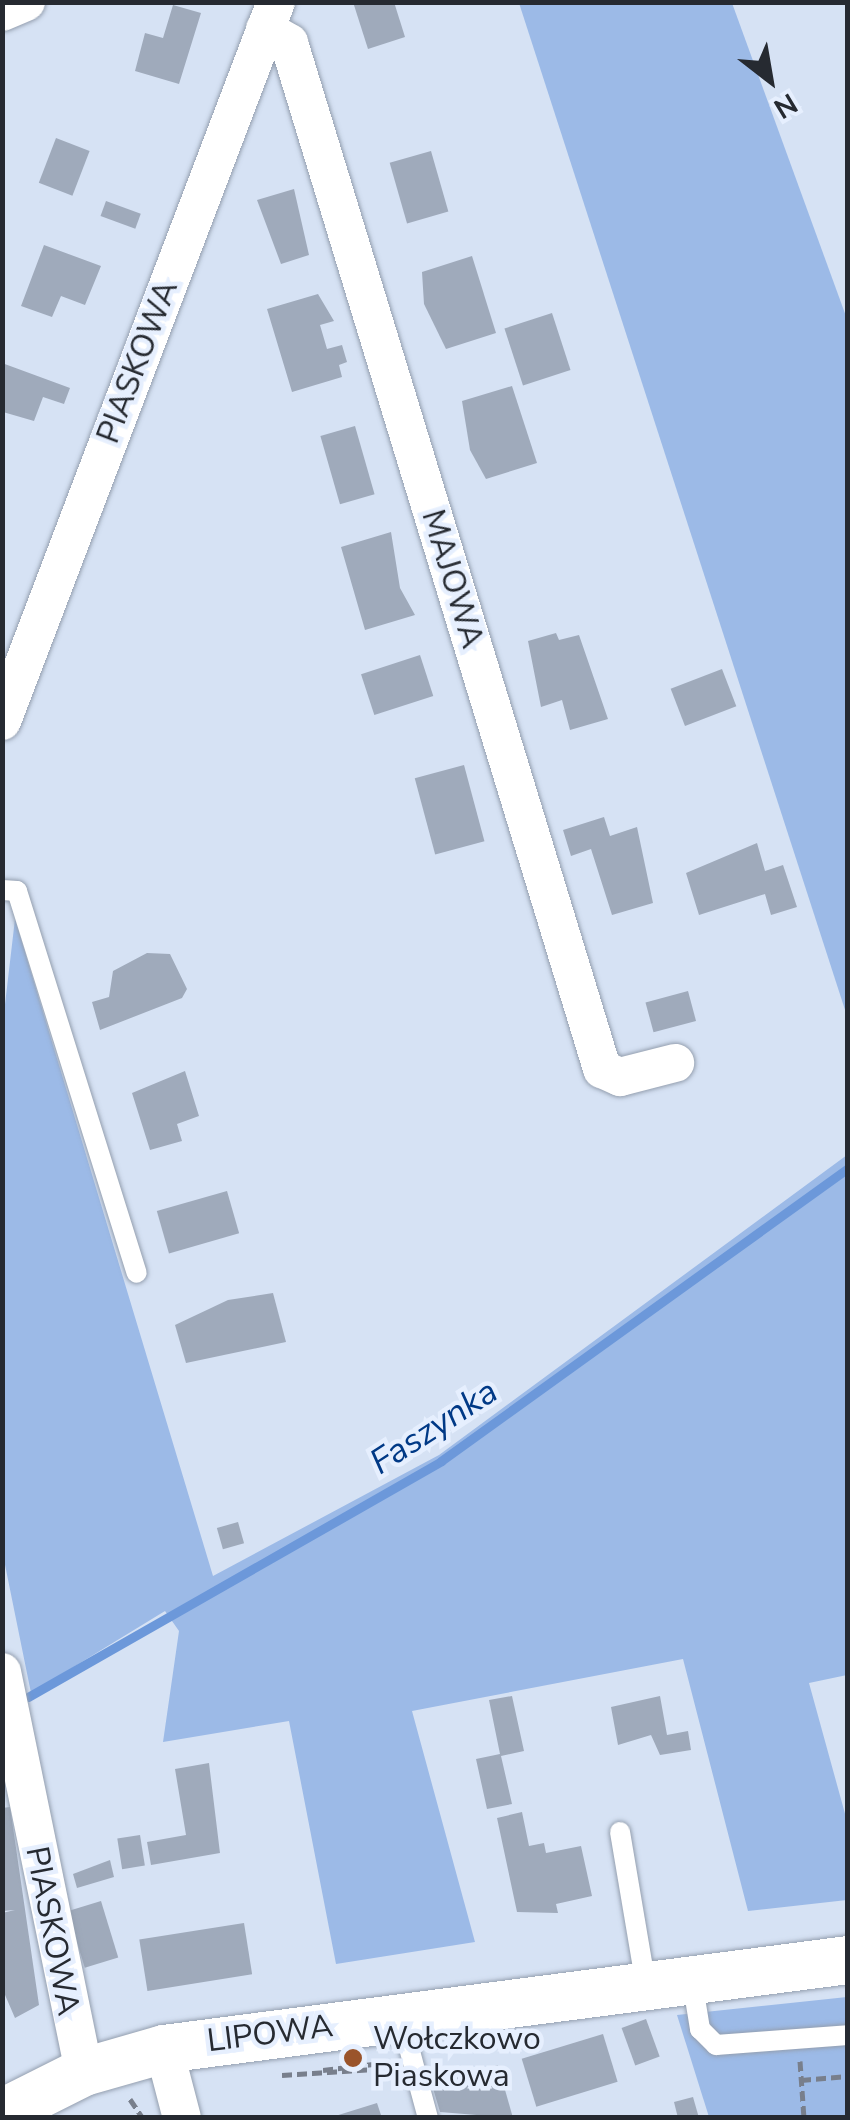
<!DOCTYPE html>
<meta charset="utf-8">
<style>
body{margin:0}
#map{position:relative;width:850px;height:2120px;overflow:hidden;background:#d6e2f4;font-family:"Nunito Sans",sans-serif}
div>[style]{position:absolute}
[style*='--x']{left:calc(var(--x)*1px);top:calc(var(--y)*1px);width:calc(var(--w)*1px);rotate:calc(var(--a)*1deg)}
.green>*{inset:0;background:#9cbae7}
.stream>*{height:9px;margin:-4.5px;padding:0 4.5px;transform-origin:4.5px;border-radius:4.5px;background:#6c98da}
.building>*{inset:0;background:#9faabb;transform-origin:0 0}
.path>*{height:5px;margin-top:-2.5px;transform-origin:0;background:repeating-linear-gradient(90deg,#787f8c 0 10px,transparent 0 15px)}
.roads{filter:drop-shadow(0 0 2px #949faf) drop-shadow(0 0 2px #949faf)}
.service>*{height:20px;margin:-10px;padding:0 10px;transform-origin:10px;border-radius:10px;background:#fff}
.minor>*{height:38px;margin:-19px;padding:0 19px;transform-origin:19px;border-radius:19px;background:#fff}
.tertiary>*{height:48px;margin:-24px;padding:0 24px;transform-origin:24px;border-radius:24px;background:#fff}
.dots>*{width:28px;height:28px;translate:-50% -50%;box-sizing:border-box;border:5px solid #e6effe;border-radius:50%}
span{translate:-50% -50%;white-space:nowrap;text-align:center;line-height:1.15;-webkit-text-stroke:9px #e6effe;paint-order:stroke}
.street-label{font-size:32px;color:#262a31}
.poi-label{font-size:32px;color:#262a31}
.left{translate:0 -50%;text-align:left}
.water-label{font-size:35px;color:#003986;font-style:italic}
.frame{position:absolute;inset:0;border:5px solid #262a31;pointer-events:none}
.north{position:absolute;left:720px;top:30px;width:100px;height:100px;-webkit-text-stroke:8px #e6effe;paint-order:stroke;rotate:149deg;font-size:28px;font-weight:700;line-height:40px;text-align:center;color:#262a31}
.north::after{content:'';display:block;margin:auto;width:35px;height:45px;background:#262a31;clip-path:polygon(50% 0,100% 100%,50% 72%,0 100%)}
</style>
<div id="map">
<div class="green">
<div style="clip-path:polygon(519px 3px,732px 3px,847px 319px,847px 1016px)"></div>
<div style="clip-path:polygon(15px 919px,213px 1576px,439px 1455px,847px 1155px,847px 1675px,809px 1683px,847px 1821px,847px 1900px,748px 1911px,683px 1659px,412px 1711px,475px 1942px,336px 1964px,289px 1721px,163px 1742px,179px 1631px,165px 1611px,31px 1693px,2px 1550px,2px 1030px)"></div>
<div style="clip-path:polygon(847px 1997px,847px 2117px,709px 2117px,677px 2015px)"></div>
</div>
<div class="stream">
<div style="--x:28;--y:1697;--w:476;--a:-29.7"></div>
<div style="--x:441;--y:1461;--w:501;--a:-35.75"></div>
</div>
<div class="building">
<div style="clip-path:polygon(353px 2px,394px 2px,405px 37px,368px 49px)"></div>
<div style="clip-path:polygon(173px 5px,201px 13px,179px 84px,135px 71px,145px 33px,163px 38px)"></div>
<div style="left:56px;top:138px;width:36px;height:48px;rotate:21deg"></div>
<div style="left:431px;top:151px;width:63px;height:43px;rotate:74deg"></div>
<div style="clip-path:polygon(294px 189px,309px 255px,281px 264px,257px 200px)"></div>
<div style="left:106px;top:201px;width:37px;height:16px;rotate:20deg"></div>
<div style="clip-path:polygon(44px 245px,101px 266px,85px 305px,61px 296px,52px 317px,21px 306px)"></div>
<div style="clip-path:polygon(472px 256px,496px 333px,446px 349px,424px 304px,422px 272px)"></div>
<div style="clip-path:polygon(318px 294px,334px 321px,320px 325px,327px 349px,342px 345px,347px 362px,339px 365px,342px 377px,292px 392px,267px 309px)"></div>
<div style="left:552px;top:313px;width:60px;height:50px;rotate:72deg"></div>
<div style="clip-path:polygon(2px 363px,70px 388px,64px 404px,43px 397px,34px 421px,3px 412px)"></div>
<div style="clip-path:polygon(512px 386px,537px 463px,486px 479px,470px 450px,462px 401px)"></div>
<div style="left:355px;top:426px;width:71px;height:36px;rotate:74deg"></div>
<div style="clip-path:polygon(391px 532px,400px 588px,415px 615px,365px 630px,341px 547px)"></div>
<div style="clip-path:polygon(556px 633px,559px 640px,579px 635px,608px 719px,570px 730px,562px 700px,541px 707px,528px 641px)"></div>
<div style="left:420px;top:655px;width:43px;height:62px;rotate:72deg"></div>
<div style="left:722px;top:669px;width:40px;height:55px;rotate:69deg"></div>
<div style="left:464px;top:765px;width:79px;height:51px;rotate:75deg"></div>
<div style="clip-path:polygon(604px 817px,610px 836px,637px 827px,653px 903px,612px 915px,591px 849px,571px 856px,563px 830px)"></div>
<div style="clip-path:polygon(757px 843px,765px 871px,783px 865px,797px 907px,771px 915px,765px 894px,699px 915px,686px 873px)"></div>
<div style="clip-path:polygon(147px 953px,170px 954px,187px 989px,182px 998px,100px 1030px,92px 1002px,109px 997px,113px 971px)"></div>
<div style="left:688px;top:991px;width:31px;height:44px;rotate:75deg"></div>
<div style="clip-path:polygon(185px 1071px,199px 1116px,177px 1124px,182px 1141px,150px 1150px,132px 1093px)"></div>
<div style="left:227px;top:1191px;width:44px;height:73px;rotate:74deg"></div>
<div style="clip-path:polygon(273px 1293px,286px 1342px,186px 1363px,175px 1325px,228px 1300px)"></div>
<div style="left:238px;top:1522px;width:22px;height:22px;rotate:74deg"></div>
<div style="clip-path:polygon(512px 1696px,524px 1751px,501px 1756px,512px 1804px,487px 1809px,476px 1759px,500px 1754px,489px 1700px)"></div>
<div style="clip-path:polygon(660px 1696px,667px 1735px,688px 1731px,691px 1750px,660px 1755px,651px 1735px,618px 1745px,611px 1707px)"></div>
<div style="clip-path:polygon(209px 1763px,220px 1853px,151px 1865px,147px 1842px,186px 1835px,175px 1769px)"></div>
<div style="clip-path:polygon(10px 1807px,39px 2005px,15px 2018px,2px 1988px,2px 1913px,15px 1910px,2px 1911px,2px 1808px)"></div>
<div style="clip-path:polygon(522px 1812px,529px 1846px,544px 1843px,546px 1853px,581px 1846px,592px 1896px,556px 1904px,558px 1913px,517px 1912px,497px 1818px)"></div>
<div style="left:140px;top:1835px;width:31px;height:23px;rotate:81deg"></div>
<div style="clip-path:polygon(110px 1860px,114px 1877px,77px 1888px,73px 1874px)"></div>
<div style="left:101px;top:1901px;width:59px;height:35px;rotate:73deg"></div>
<div style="left:244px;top:1923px;width:52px;height:106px;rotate:81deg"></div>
<div style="left:646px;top:2019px;width:40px;height:26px;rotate:70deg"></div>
<div style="left:603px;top:2034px;width:50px;height:85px;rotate:73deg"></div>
<div style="clip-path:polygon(498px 2065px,513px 2118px,440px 2112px,432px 2085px)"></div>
<div style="clip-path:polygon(693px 2097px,699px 2118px,678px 2118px,674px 2102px)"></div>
<div style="clip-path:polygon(377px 2103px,382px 2118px,332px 2118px,332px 2117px)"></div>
</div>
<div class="path">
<div style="--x:800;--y:2061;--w:57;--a:86"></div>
<div style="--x:323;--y:2070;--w:59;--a:-6.8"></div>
<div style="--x:282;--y:2075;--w:108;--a:-3.7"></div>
<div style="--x:801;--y:2080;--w:47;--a:-4.9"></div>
<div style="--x:130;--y:2099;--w:23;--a:56"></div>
</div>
<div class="roads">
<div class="service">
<div style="--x:2;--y:890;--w:15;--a:4"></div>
<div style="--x:17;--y:891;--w:400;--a:72.6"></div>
<div style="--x:620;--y:1832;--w:156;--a:80.4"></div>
<div style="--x:692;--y:1980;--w:50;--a:80.7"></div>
<div style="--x:700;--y:2029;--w:23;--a:45"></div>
<div style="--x:716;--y:2045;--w:132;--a:-4.3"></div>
<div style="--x:401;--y:2018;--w:104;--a:74.9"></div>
</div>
<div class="minor">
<div style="--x:2;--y:12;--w:26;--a:-23"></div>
<div style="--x:265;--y:29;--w:28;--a:30"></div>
<div style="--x:289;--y:43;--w:1073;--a:73.03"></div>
<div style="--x:602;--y:1069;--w:20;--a:24"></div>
<div style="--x:620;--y:1077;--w:57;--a:-14.3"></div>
<div style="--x:2;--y:721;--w:769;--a:-69.14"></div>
<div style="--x:2;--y:1672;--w:408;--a:78.4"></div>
<div style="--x:164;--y:2049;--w:71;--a:75.4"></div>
</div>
<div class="tertiary">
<div style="--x:2;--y:2113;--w:92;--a:-26.6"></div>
<div style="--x:84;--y:2072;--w:83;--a:-16"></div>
<div style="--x:164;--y:2049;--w:690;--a:-7.41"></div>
</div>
</div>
<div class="dots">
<div style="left:353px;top:2058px;background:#9a542b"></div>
</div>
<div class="street-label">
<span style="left:138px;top:362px;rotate:-69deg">PIASKOWA</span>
<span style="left:452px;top:579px;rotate:73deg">MAJOWA</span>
<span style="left:52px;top:1931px;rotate:79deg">PIASKOWA</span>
<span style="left:270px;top:2034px;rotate:-7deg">LIPOWA</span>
</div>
<div class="poi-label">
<span class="left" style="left:373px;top:2058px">Wołczkowo<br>Piaskowa</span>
</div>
<div class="water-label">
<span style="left:434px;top:1427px;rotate:-33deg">Faszynka</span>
</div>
<div class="frame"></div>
<div class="north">N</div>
</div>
